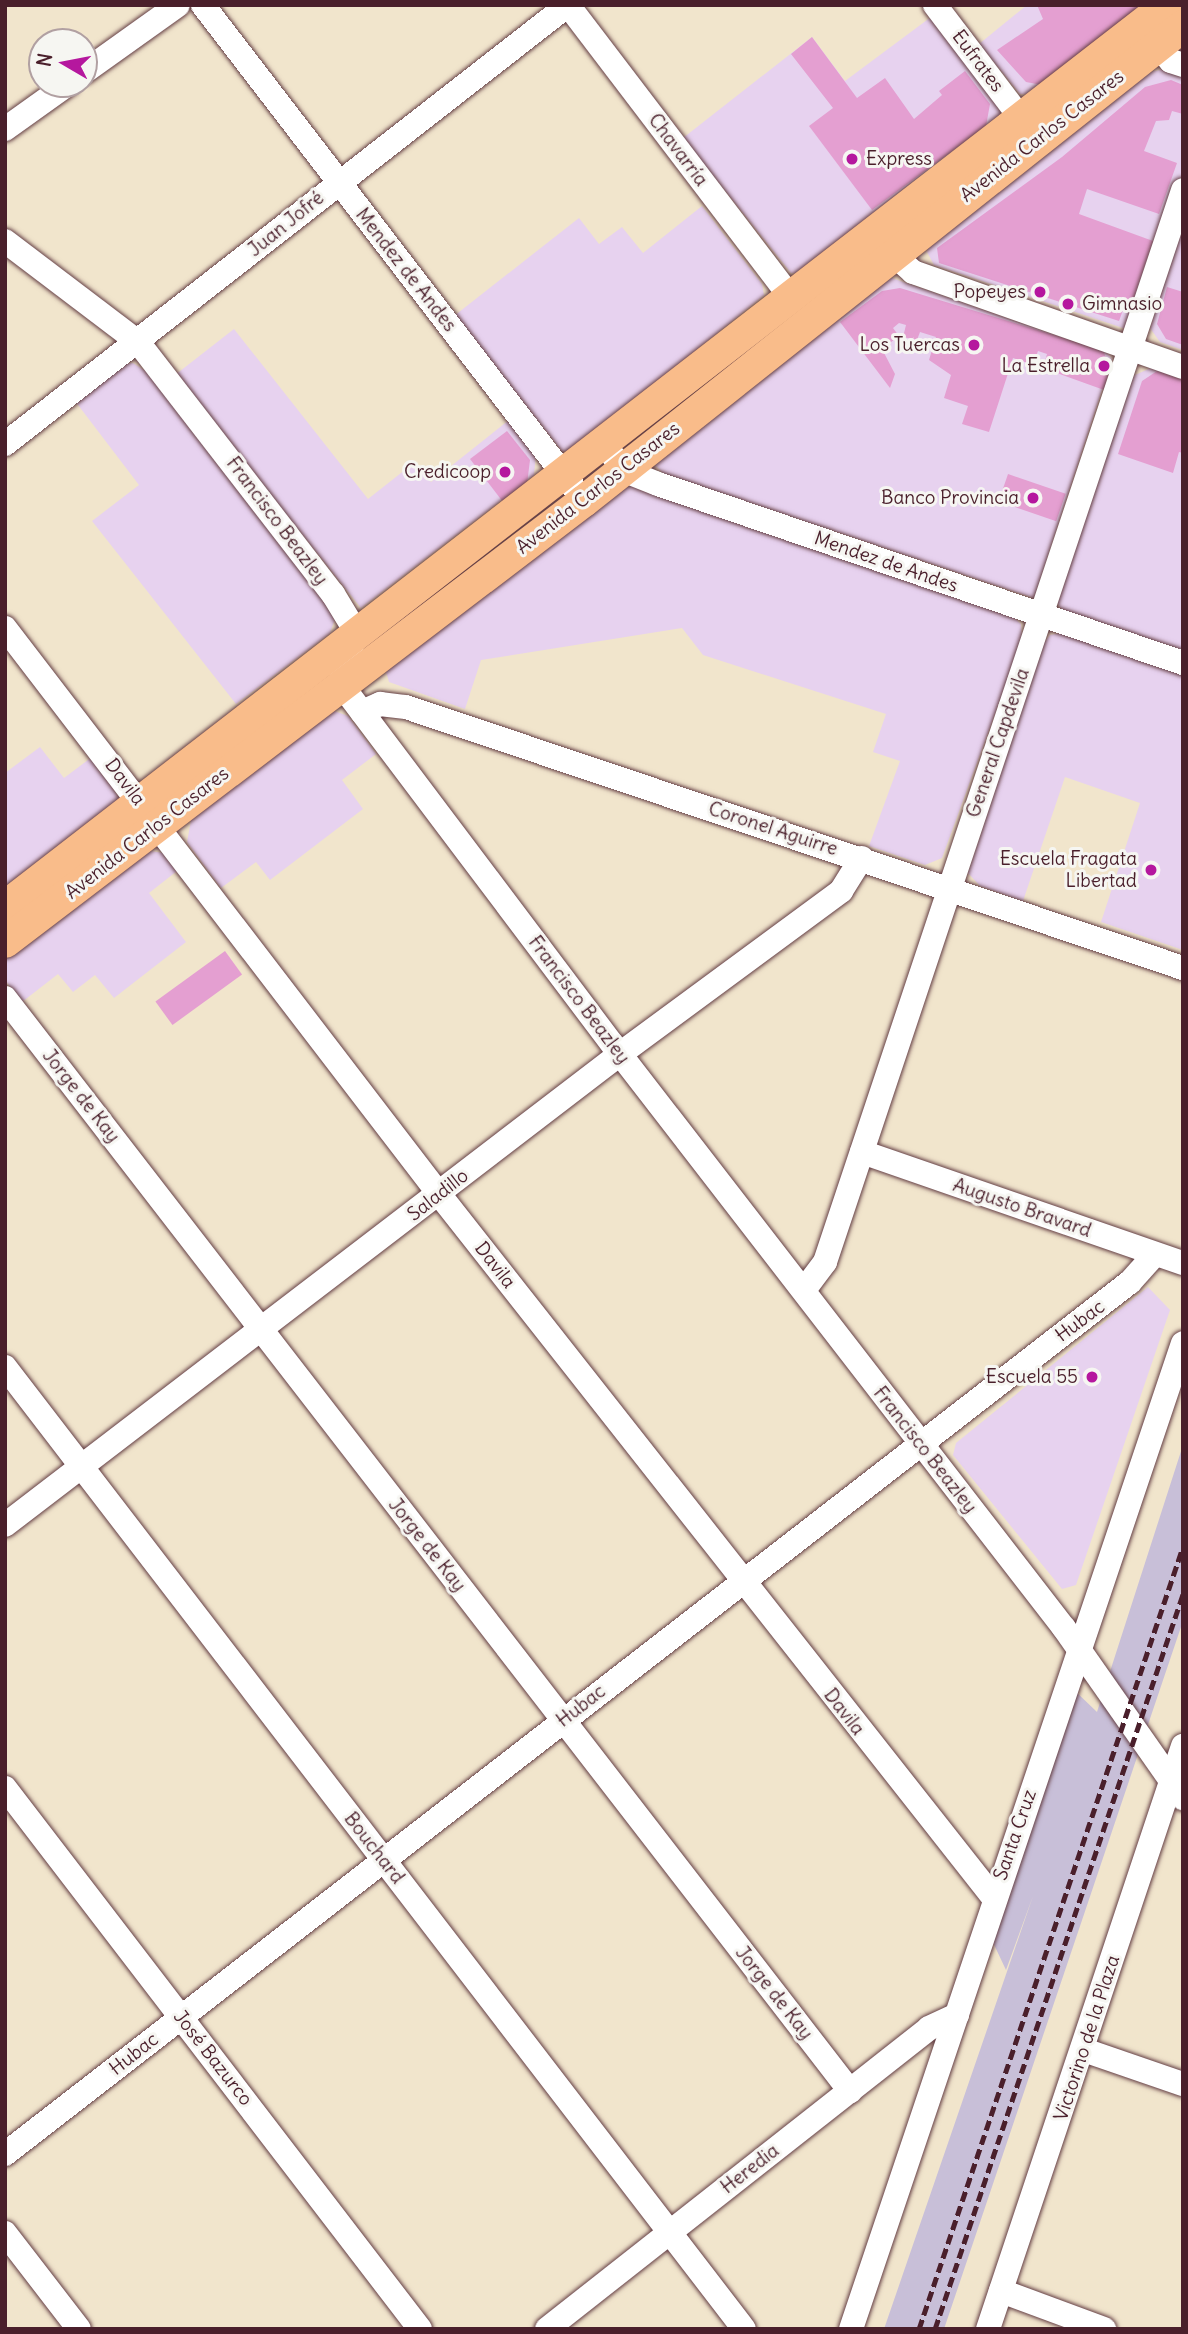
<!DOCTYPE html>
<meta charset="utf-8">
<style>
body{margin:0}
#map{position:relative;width:1188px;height:2334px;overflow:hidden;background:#f1e5cc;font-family:Delius,sans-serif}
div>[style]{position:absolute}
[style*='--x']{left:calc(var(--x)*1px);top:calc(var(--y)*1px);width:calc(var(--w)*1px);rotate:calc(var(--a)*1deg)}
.built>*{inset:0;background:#e7d2ef}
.industrial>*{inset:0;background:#c8bfd8}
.building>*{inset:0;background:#e49fd1;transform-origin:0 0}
.roads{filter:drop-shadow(0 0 2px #633d43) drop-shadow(0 0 2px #633d43)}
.minor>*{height:24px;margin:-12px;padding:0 12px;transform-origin:12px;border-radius:12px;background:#fff}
.major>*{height:32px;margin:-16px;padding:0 16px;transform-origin:16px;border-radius:16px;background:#f9bc8a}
.rail>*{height:5px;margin-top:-2.5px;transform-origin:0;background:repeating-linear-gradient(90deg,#4a1f2b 0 10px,transparent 0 15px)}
.dots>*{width:19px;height:19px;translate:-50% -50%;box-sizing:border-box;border:4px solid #f6f6f2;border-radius:50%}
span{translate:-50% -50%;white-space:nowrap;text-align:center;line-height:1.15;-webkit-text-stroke:6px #f6f6f2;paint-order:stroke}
.street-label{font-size:19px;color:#4a1f2b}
.poi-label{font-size:19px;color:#4a1f2b}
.left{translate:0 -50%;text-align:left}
.right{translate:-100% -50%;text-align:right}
.frame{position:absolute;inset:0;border:7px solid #4a1f2b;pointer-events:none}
.north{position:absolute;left:28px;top:28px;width:70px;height:70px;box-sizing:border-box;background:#f6f6f2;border:2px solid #b1a0a2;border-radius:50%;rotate:280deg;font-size:19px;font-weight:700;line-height:28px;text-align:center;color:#4a1f2b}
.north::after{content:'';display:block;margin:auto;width:24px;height:32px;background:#b5179e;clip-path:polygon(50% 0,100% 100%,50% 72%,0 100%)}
</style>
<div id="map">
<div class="built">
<div style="clip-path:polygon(1027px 5px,1147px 5px,1029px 94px,1020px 94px,979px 44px)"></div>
<div style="clip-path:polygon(931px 17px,1001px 105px,1000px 115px,799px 273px,791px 273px,683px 138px,812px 37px,845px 81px)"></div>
<div style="clip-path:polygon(1165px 69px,1183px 75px,1183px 171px,1126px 329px,934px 265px,927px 252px,933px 236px,1150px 72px)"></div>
<div style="clip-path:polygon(702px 206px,762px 284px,764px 295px,572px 451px,562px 451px,454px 316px,579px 218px,599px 244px,622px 227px,643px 253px)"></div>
<div style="clip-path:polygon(1183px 225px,1183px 350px,1160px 342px,1150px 328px)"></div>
<div style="clip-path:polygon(889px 277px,1107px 353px,1112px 359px,1034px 598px,664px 474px,656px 466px,655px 458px)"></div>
<div style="clip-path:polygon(234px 329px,368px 499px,415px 462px,431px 482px,509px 420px,536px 453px,534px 475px,361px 608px,175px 375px)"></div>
<div style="clip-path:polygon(133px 363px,147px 372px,336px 616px,330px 633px,236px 704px,92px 521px,139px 485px,75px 401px,125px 364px)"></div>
<div style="clip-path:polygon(1153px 367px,1183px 377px,1183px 652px,1062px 610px,1057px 602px,1129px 383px,1135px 375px)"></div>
<div style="clip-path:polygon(624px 481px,1013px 617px,1021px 624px,1022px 640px,942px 858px,925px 865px,869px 846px,900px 761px,873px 752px,886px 714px,703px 655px,682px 628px,481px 660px,465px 709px,389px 682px,384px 665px)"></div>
<div style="clip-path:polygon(1062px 633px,1183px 674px,1183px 950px,1101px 922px,1140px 803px,1065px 777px,1023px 901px,980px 886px,968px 873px,1044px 643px,1050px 635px)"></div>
<div style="clip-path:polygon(329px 709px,348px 716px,376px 754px,342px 780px,363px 809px,270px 880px,256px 862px,221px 888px,187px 842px,192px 815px)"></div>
<div style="clip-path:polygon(40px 747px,64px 778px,92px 757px,119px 798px,117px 804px,5px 891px,5px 773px)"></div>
<div style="clip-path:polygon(150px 851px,164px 853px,177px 871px,149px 893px,186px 942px,114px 998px,95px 975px,73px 992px,58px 974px,22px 1002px,5px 980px,5px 957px)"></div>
<div style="clip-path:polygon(1148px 1287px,1170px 1310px,1076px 1585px,1062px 1589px,953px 1455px,956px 1443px)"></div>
</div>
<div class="industrial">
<div style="clip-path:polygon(1183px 1445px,1183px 1621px,944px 2329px,884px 2329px,1033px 1896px,1006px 1970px,989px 1934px,1072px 1688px,1097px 1712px)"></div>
</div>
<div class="building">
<div style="clip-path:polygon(1037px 5px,1147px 5px,1042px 85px,1026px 82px,997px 50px,1043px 19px)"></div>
<div style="clip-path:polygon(812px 37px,857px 98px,885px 78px,914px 119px,942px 95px,939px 91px,965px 71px,990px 104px,986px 126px,872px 210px,809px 126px,833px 108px,791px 54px)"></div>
<div style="clip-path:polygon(1171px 80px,1183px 85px,1183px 114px,1172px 111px,1169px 120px,1156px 121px,1144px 151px,1177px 163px,1159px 214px,1087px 189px,1079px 214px,1153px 241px,1129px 312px,1123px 310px,1119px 321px,939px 263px,937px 248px,1062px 157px,1145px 87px)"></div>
<div style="clip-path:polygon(1167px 287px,1183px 292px,1183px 345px,1166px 339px,1157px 324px)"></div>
<div style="clip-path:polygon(900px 288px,1103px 350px,1110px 369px,1104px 390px,1043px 368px,1047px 354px,1038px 351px,1033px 365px,1013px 358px,989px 432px,962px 424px,968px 406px,944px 398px,951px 375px,929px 360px,936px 337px,920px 332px,917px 340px,903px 337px,906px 325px,899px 323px,893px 328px,899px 336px,882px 349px,895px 374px,890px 388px,840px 322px,882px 291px)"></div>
<div style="clip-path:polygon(1157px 371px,1183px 379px,1183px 453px,1179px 452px,1173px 473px,1118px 454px,1142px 381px)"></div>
<div style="clip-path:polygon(507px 431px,530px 460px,527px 484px,503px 502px,470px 459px)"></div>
<div style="left:1008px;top:474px;width:61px;height:29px;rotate:19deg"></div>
<div style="left:225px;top:951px;width:29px;height:86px;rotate:54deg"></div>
</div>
<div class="roads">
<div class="minor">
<div style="--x:203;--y:5;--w:625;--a:52.47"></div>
<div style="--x:568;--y:5;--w:365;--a:52.7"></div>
<div style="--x:935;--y:5;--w:141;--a:52.8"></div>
<div style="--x:1148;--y:34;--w:35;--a:50"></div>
<div style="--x:1171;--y:61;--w:13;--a:18"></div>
<div style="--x:84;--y:72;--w:115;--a:-35.5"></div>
<div style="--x:5;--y:129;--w:77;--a:-35.5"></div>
<div style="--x:5;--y:241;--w:167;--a:37.2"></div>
<div style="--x:138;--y:342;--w:319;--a:52.3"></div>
<div style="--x:333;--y:594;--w:44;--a:58.8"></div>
<div style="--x:356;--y:632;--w:53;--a:107.4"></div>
<div style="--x:340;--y:683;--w:465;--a:53"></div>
<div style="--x:620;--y:1054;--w:726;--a:52.28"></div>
<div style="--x:1064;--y:1628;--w:208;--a:55"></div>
<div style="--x:882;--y:244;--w:42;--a:42.1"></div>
<div style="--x:913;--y:272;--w:286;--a:19.4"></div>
<div style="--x:603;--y:442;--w:34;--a:54"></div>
<div style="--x:623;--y:470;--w:38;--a:22"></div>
<div style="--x:658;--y:484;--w:555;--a:18.83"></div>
<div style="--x:5;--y:444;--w:714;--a:-37.95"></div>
<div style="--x:5;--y:628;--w:713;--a:52.52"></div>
<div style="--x:439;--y:1194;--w:895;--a:51.76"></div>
<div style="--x:362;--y:712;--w:20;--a:-24"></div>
<div style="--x:380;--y:704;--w:26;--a:7"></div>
<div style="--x:406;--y:707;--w:820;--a:18.57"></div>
<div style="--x:5;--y:998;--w:1382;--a:52.29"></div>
<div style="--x:862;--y:1152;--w:340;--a:19.1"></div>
<div style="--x:804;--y:1290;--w:35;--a:-53"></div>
<div style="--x:825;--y:1262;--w:1130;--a:-71.53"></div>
<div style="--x:5;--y:1367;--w:1213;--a:52.47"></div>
<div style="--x:5;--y:1525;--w:775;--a:-37.45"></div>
<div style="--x:620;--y:1054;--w:275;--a:-36.4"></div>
<div style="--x:841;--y:891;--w:39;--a:-58"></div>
<div style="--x:5;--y:1788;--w:682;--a:52.51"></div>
<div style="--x:1084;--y:2050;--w:105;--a:19"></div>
<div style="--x:5;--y:2154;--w:1423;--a:-37.78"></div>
<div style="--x:1130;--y:1282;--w:36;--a:-48"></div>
<div style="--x:5;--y:2233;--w:121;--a:52.4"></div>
<div style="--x:1001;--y:2291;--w:110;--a:20.3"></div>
<div style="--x:547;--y:2329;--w:486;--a:-38.2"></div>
<div style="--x:929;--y:2028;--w:31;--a:-25"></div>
<div style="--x:851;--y:2329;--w:1040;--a:-71.39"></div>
<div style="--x:988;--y:2329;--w:615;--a:-71.51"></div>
</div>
<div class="major">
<div style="--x:5;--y:907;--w:1471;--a:-37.82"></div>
<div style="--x:5;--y:942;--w:728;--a:-37.3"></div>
<div style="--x:584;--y:501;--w:764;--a:-38.41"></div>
</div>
</div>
<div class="rail">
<div style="--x:919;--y:2329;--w:825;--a:-71.35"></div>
<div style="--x:935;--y:2329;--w:776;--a:-71.35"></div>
</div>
<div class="dots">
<div style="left:852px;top:159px;background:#b5179e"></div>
<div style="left:1040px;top:292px;background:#b5179e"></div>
<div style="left:1068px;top:304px;background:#b5179e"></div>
<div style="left:974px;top:345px;background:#b5179e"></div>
<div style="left:1104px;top:366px;background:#b5179e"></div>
<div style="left:505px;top:472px;background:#b5179e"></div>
<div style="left:1033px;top:498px;background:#b5179e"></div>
<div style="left:1151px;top:870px;background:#b5179e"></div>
<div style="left:1092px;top:1377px;background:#b5179e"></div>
</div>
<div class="street-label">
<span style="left:978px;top:61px;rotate:53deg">Eufrates</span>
<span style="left:1042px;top:136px;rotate:-38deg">Avenida Carlos Casares</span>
<span style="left:678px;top:150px;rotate:53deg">Chavarría</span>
<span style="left:286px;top:224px;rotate:-39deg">Juan Jofré</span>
<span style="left:406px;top:270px;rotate:52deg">Mendez de Andes</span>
<span style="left:598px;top:488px;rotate:-38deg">Avenida Carlos Casares</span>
<span style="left:277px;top:521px;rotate:53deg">Francisco Beazley</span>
<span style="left:886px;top:562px;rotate:19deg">Mendez de Andes</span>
<span style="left:998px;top:743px;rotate:-71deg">General Capdevila</span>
<span style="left:125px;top:782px;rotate:53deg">Davila</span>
<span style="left:773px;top:829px;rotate:18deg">Coronel Aguirre</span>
<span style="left:147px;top:833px;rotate:-38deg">Avenida Carlos Casares</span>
<span style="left:579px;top:1000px;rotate:53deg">Francisco Beazley</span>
<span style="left:81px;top:1096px;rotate:52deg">Jorge de Kay</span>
<span style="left:438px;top:1195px;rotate:-38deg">Saladillo</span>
<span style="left:1022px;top:1208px;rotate:19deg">Augusto Bravard</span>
<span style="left:495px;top:1265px;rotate:52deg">Davila</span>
<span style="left:1080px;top:1321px;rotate:-37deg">Hubac</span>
<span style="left:925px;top:1450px;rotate:52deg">Francisco Beazley</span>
<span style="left:427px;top:1545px;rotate:52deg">Jorge de Kay</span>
<span style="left:581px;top:1706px;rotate:-38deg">Hubac</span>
<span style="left:844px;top:1712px;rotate:52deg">Davila</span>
<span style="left:1015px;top:1835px;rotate:-71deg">Santa Cruz</span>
<span style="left:374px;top:1848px;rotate:52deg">Bouchard</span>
<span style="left:774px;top:1993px;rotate:52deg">Jorge de Kay</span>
<span style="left:1087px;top:2038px;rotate:-72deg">Victorino de la Plaza</span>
<span style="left:134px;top:2054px;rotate:-38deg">Hubac</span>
<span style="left:213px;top:2058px;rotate:52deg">José Bazurco</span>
<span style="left:750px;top:2169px;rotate:-38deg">Heredia</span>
</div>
<div class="poi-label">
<span class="left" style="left:866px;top:159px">Express</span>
<span class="right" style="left:1026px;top:292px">Popeyes</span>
<span class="left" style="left:1082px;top:304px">Gimnasio</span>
<span class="right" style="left:960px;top:345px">Los Tuercas</span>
<span class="right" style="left:1090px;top:366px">La Estrella</span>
<span class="right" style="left:491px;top:472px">Credicoop</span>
<span class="right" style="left:1019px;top:498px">Banco Provincia</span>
<span class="right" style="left:1137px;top:870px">Escuela Fragata<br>Libertad</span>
<span class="right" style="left:1078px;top:1377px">Escuela 55</span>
</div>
<div class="frame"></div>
<div class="north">N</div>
</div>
